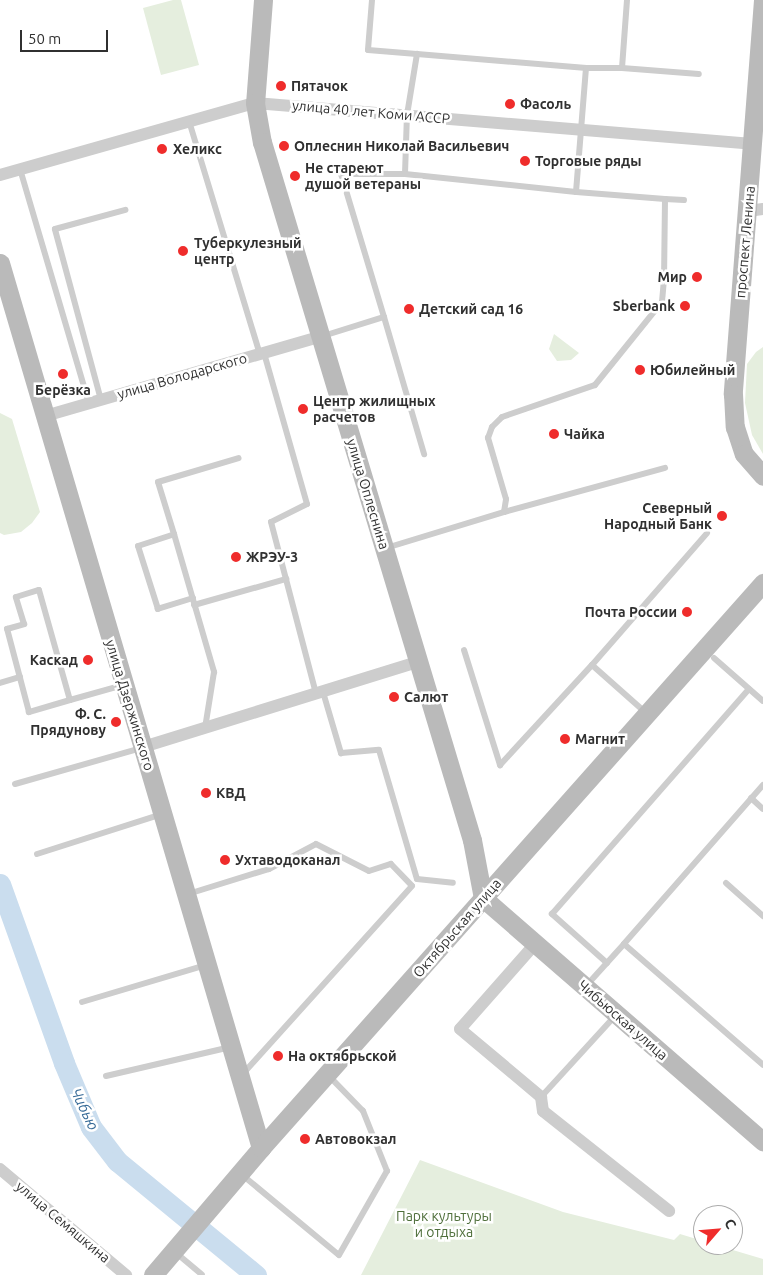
<!DOCTYPE html>
<meta charset="utf-8">
<style>
body{margin:0}
#map{position:relative;width:763px;height:1275px;overflow:hidden;background:#fff;font-family:Ubuntu,sans-serif}
div>[style]{position:absolute}
[style*='--x']{left:calc(var(--x)*1px);top:calc(var(--y)*1px);width:calc(var(--w)*1px);rotate:calc(var(--a)*1deg)}
.green>*{inset:0;background:#e5eede}
.river>*{height:21px;margin:-10.5px;padding:0 10.5px;transform-origin:10.5px;border-radius:10.5px;background:#caddee}
.lane>*{height:6px;margin:-3px;padding:0 3px;transform-origin:3px;border-radius:3px;background:#cdcdcd}
.street>*{height:12px;margin:-6px;padding:0 6px;transform-origin:6px;border-radius:6px;background:#cdcdcd}
.secondary>*{height:19px;margin:-9.5px;padding:0 9.5px;transform-origin:9.5px;border-radius:9.5px;background:#bababa}
.dots>*{width:14px;height:14px;translate:-50% -50%;box-sizing:border-box;border:2px solid #fff;border-radius:50%}
span{translate:-50% -50%;white-space:nowrap;text-align:center;line-height:1.15;-webkit-text-stroke:5px #fff;paint-order:stroke}
.poi-label{font-size:14px;color:#303030;font-weight:700}
.left{translate:0 -50%;text-align:left}
.right{translate:-100% -50%;text-align:right}
.street-label{font-size:14px;color:#303030}
.park-label{font-size:14px;color:#4f6f3b}
.water-label{font-size:15px;color:#396c98;font-style:italic}
.north{position:absolute;left:693px;top:1205px;width:50px;height:50px;box-sizing:border-box;background:#fff;border:1px solid #acacac;border-radius:50%;rotate:63deg;font-size:14px;font-weight:700;line-height:20px;text-align:center;color:#303030}
.north::after{content:'';display:block;margin:auto;width:18px;height:22px;background:#ef2c2b;clip-path:polygon(50% 0,100% 100%,50% 72%,0 100%)}
.scale{position:absolute;left:20px;top:30px;width:88px;height:22px;box-sizing:border-box;border:2px solid #303030;border-top:0;padding-left:6px;font-size:15px;line-height:18px;white-space:nowrap;color:#303030;-webkit-text-stroke:4px #fff;paint-order:stroke}
</style>
<div id="map">
<div class="green">
<div style="clip-path:polygon(173px 0,181px 0,199px 65px,161px 75px,143px 8px)"></div>
<div style="clip-path:polygon(554px 334px,579px 353px,571px 360px,557px 361px,549px 349px)"></div>
<div style="clip-path:polygon(763px 347px,763px 454px,752px 435px,745px 403px,747px 364px,756px 352px)"></div>
<div style="clip-path:polygon(0 413px,12px 419px,40px 512px,32px 523px,21px 532px,4px 535px,0 533px)"></div>
<div style="clip-path:polygon(420px 1160px,563px 1212px,674px 1240px,680px 1234px,703px 1241px,703px 1245px,716px 1245px,763px 1259px,763px 1275px,361px 1275px)"></div>
</div>
<div class="river">
<div style="--x:0;--y:884;--w:190;--a:70.3"></div>
<div style="--x:64;--y:1063;--w:69;--a:67.1"></div>
<div style="--x:91;--y:1127;--w:43;--a:52.6"></div>
<div style="--x:117;--y:1161;--w:180;--a:39.4"></div>
</div>
<div class="lane">
<div style="--x:372;--y:0;--w:50;--a:94.6"></div>
<div style="--x:368;--y:50;--w:49;--a:4.7"></div>
<div style="--x:622;--y:68;--w:68;--a:-85.8"></div>
<div style="--x:189;--y:121;--w:244;--a:73.1"></div>
<div style="--x:20;--y:169;--w:244;--a:73.6"></div>
<div style="--x:405;--y:174;--w:59;--a:-88.1"></div>
<div style="--x:407;--y:115;--w:62;--a:-80.7"></div>
<div style="--x:417;--y:54;--w:170;--a:4.7"></div>
<div style="--x:665;--y:199;--w:19;--a:3"></div>
<div style="--x:384;--y:317;--w:143;--a:73.7"></div>
<div style="--x:323;--y:336;--w:64;--a:-17.3"></div>
<div style="--x:384;--y:317;--w:149;--a:-106.7"></div>
<div style="--x:341;--y:174;--w:64;--a:0"></div>
<div style="--x:405;--y:174;--w:172;--a:6"></div>
<div style="--x:264;--y:353;--w:157;--a:74.1"></div>
<div style="--x:307;--y:504;--w:40;--a:153.4"></div>
<div style="--x:271;--y:522;--w:178;--a:75.3"></div>
<div style="--x:101;--y:400;--w:177;--a:-105.1"></div>
<div style="--x:55;--y:229;--w:73;--a:-15.2"></div>
<div style="--x:504;--y:512;--w:167;--a:-15.3"></div>
<div style="--x:174;--y:534;--w:54;--a:-107.1"></div>
<div style="--x:158;--y:482;--w:84;--a:-16.5"></div>
<div style="--x:386;--y:548;--w:123;--a:-17"></div>
<div style="--x:504;--y:512;--w:13;--a:-81"></div>
<div style="--x:506;--y:499;--w:64;--a:-106.4"></div>
<div style="--x:488;--y:438;--w:12;--a:-70"></div>
<div style="--x:492;--y:427;--w:14;--a:-45"></div>
<div style="--x:502;--y:417;--w:98;--a:-19"></div>
<div style="--x:595;--y:385;--w:107;--a:-51.1"></div>
<div style="--x:662;--y:302;--w:21;--a:-85"></div>
<div style="--x:664;--y:281;--w:82;--a:-89.3"></div>
<div style="--x:665;--y:199;--w:89;--a:-175.5"></div>
<div style="--x:576;--y:192;--w:124;--a:-85.4"></div>
<div style="--x:586;--y:68;--w:36;--a:0"></div>
<div style="--x:622;--y:68;--w:77;--a:4.5"></div>
<div style="--x:193;--y:598;--w:37;--a:163"></div>
<div style="--x:158;--y:609;--w:66;--a:-107.6"></div>
<div style="--x:138;--y:546;--w:38;--a:-18"></div>
<div style="--x:174;--y:534;--w:144;--a:73.8"></div>
<div style="--x:214;--y:672;--w:57;--a:99.1"></div>
<div style="--x:194;--y:605;--w:96;--a:-15.8"></div>
<div style="--x:464;--y:650;--w:121;--a:72.6"></div>
<div style="--x:500;--y:765;--w:136;--a:-47.4"></div>
<div style="--x:592;--y:665;--w:72;--a:41.6"></div>
<div style="--x:714;--y:658;--w:65;--a:41.3"></div>
<div style="--x:592;--y:665;--w:175;--a:-48.9"></div>
<div style="--x:0;--y:683;--w:21;--a:-17"></div>
<div style="--x:323;--y:692;--w:64;--a:73.6"></div>
<div style="--x:341;--y:753;--w:38;--a:-5"></div>
<div style="--x:379;--y:750;--w:134;--a:73.6"></div>
<div style="--x:417;--y:879;--w:36;--a:6"></div>
<div style="--x:70;--y:700;--w:43;--a:163.7"></div>
<div style="--x:29;--y:712;--w:86;--a:-104.8"></div>
<div style="--x:7;--y:629;--w:18;--a:-16"></div>
<div style="--x:24;--y:624;--w:28;--a:-107"></div>
<div style="--x:16;--y:597;--w:24;--a:-17"></div>
<div style="--x:39;--y:590;--w:114;--a:74.3"></div>
<div style="--x:70;--y:700;--w:55;--a:-15.8"></div>
<div style="--x:15;--y:784;--w:131;--a:-15.9"></div>
<div style="--x:763;--y:785;--w:211;--a:131.2"></div>
<div style="--x:624;--y:944;--w:184;--a:41"></div>
<div style="--x:751;--y:798;--w:16;--a:43"></div>
<div style="--x:37;--y:854;--w:131;--a:-17.7"></div>
<div style="--x:726;--y:883;--w:50;--a:41.7"></div>
<div style="--x:188;--y:894;--w:85;--a:-17.2"></div>
<div style="--x:269;--y:869;--w:53;--a:-28"></div>
<div style="--x:316;--y:844;--w:59;--a:27"></div>
<div style="--x:369;--y:871;--w:23;--a:-18"></div>
<div style="--x:391;--y:864;--w:30;--a:46"></div>
<div style="--x:412;--y:886;--w:253;--a:132"></div>
<div style="--x:607;--y:963;--w:74;--a:-138.3"></div>
<div style="--x:552;--y:914;--w:299;--a:-48.8"></div>
<div style="--x:586;--y:986;--w:57;--a:-47.9"></div>
<div style="--x:82;--y:1002;--w:129;--a:-16.6"></div>
<div style="--x:106;--y:1076;--w:128;--a:-13.1"></div>
<div style="--x:541;--y:1097;--w:111;--a:-47.6"></div>
<div style="--x:241;--y:1174;--w:127;--a:39.6"></div>
<div style="--x:339;--y:1255;--w:97;--a:-60.3"></div>
<div style="--x:387;--y:1171;--w:65;--a:-111.8"></div>
<div style="--x:363;--y:1111;--w:49;--a:-134.2"></div>
<div style="--x:175;--y:1252;--w:35;--a:40"></div>
</div>
<div class="street">
<div style="--x:0;--y:175;--w:265;--a:-15.8"></div>
<div style="--x:255;--y:103;--w:499;--a:4.7"></div>
<div style="--x:748;--y:211;--w:15;--a:-8"></div>
<div style="--x:45;--y:416;--w:285;--a:-16.1"></div>
<div style="--x:143;--y:747;--w:288;--a:-17.2"></div>
<div style="--x:535;--y:944;--w:113;--a:131.4"></div>
<div style="--x:460;--y:1029;--w:106;--a:40"></div>
<div style="--x:541;--y:1097;--w:14;--a:82"></div>
<div style="--x:543;--y:1111;--w:161;--a:38.4"></div>
<div style="--x:0;--y:1169;--w:165;--a:40.1"></div>
</div>
<div class="secondary">
<div style="--x:263;--y:0;--w:103;--a:94.4"></div>
<div style="--x:255;--y:103;--w:40;--a:80"></div>
<div style="--x:262;--y:142;--w:729;--a:73.26"></div>
<div style="--x:472;--y:840;--w:59;--a:79.3"></div>
<div style="--x:763;--y:0;--w:395;--a:94.4"></div>
<div style="--x:733;--y:394;--w:33;--a:87"></div>
<div style="--x:735;--y:427;--w:28;--a:72"></div>
<div style="--x:744;--y:454;--w:29;--a:49"></div>
<div style="--x:0;--y:263;--w:923;--a:73.57"></div>
<div style="--x:483;--y:898;--w:371;--a:41"></div>
<div style="--x:153;--y:1275;--w:167;--a:-49.6"></div>
<div style="--x:261;--y:1148;--w:756;--a:-48.38"></div>
</div>
<div class="dots">
<div style="left:281px;top:86px;background:#ef2c2b"></div>
<div style="left:510px;top:104px;background:#ef2c2b"></div>
<div style="left:284px;top:146px;background:#ef2c2b"></div>
<div style="left:162px;top:149px;background:#ef2c2b"></div>
<div style="left:525px;top:161px;background:#ef2c2b"></div>
<div style="left:295px;top:176px;background:#ef2c2b"></div>
<div style="left:183px;top:251px;background:#ef2c2b"></div>
<div style="left:697px;top:277px;background:#ef2c2b"></div>
<div style="left:685px;top:306px;background:#ef2c2b"></div>
<div style="left:409px;top:309px;background:#ef2c2b"></div>
<div style="left:640px;top:370px;background:#ef2c2b"></div>
<div style="left:63px;top:374px;background:#ef2c2b"></div>
<div style="left:303px;top:409px;background:#ef2c2b"></div>
<div style="left:554px;top:434px;background:#ef2c2b"></div>
<div style="left:722px;top:516px;background:#ef2c2b"></div>
<div style="left:236px;top:557px;background:#ef2c2b"></div>
<div style="left:687px;top:612px;background:#ef2c2b"></div>
<div style="left:88px;top:660px;background:#ef2c2b"></div>
<div style="left:394px;top:697px;background:#ef2c2b"></div>
<div style="left:116px;top:722px;background:#ef2c2b"></div>
<div style="left:565px;top:739px;background:#ef2c2b"></div>
<div style="left:206px;top:793px;background:#ef2c2b"></div>
<div style="left:225px;top:860px;background:#ef2c2b"></div>
<div style="left:278px;top:1056px;background:#ef2c2b"></div>
<div style="left:305px;top:1139px;background:#ef2c2b"></div>
</div>
<div class="poi-label">
<span class="left" style="left:291px;top:86px">Пятачок</span>
<span class="left" style="left:520px;top:104px">Фасоль</span>
<span class="left" style="left:294px;top:146px">Оплеснин Николай Васильевич</span>
<span class="left" style="left:173px;top:149px">Хеликс</span>
<span class="left" style="left:535px;top:161px">Торговые ряды</span>
<span class="left" style="left:305px;top:176px">Не стареют<br>душой ветераны</span>
<span class="left" style="left:194px;top:251px">Туберкулезный<br>центр</span>
<span class="right" style="left:687px;top:277px">Мир</span>
<span class="right" style="left:675px;top:306px">Sberbank</span>
<span class="left" style="left:419px;top:309px">Детский сад 16</span>
<span class="left" style="left:650px;top:370px">Юбилейный</span>
<span style="left:63px;top:390px">Берёзка</span>
<span class="left" style="left:313px;top:409px">Центр жилищных<br>расчетов</span>
<span class="left" style="left:564px;top:434px">Чайка</span>
<span class="right" style="left:712px;top:516px">Северный<br>Народный Банк</span>
<span class="left" style="left:246px;top:557px">ЖРЭУ-3</span>
<span class="right" style="left:677px;top:612px">Почта России</span>
<span class="right" style="left:78px;top:660px">Каскад</span>
<span class="left" style="left:404px;top:697px">Салют</span>
<span class="right" style="left:106px;top:722px">Ф. С.<br>Прядунову</span>
<span class="left" style="left:575px;top:739px">Магнит</span>
<span class="left" style="left:216px;top:793px">КВД</span>
<span class="left" style="left:235px;top:860px">Ухтаводоканал</span>
<span class="left" style="left:288px;top:1056px">На октябрьской</span>
<span class="left" style="left:315px;top:1139px">Автовокзал</span>
</div>
<div class="street-label">
<span style="left:371px;top:112px;rotate:5deg">улица 40 лет Коми АССР</span>
<span style="left:745px;top:242px;rotate:-85deg">проспект Ленина</span>
<span style="left:182px;top:376px;rotate:-16deg">улица Володарского</span>
<span style="left:368px;top:494px;rotate:73deg">улица Оплеснина</span>
<span style="left:130px;top:705px;rotate:73deg">улица Дзержинского</span>
<span style="left:457px;top:928px;rotate:-49deg">Октябрьская улица</span>
<span style="left:623px;top:1020px;rotate:41deg">Чибьюская улица</span>
<span style="left:63px;top:1222px;rotate:40deg">улица Семяшкина</span>
</div>
<div class="park-label">
<span style="left:444px;top:1224px">Парк культуры<br>и отдыха</span>
</div>
<div class="water-label">
<span style="left:85px;top:1109px;rotate:64deg">Чибью</span>
</div>
<div class="north">С</div>
<div class="scale">50 m</div>
</div>
